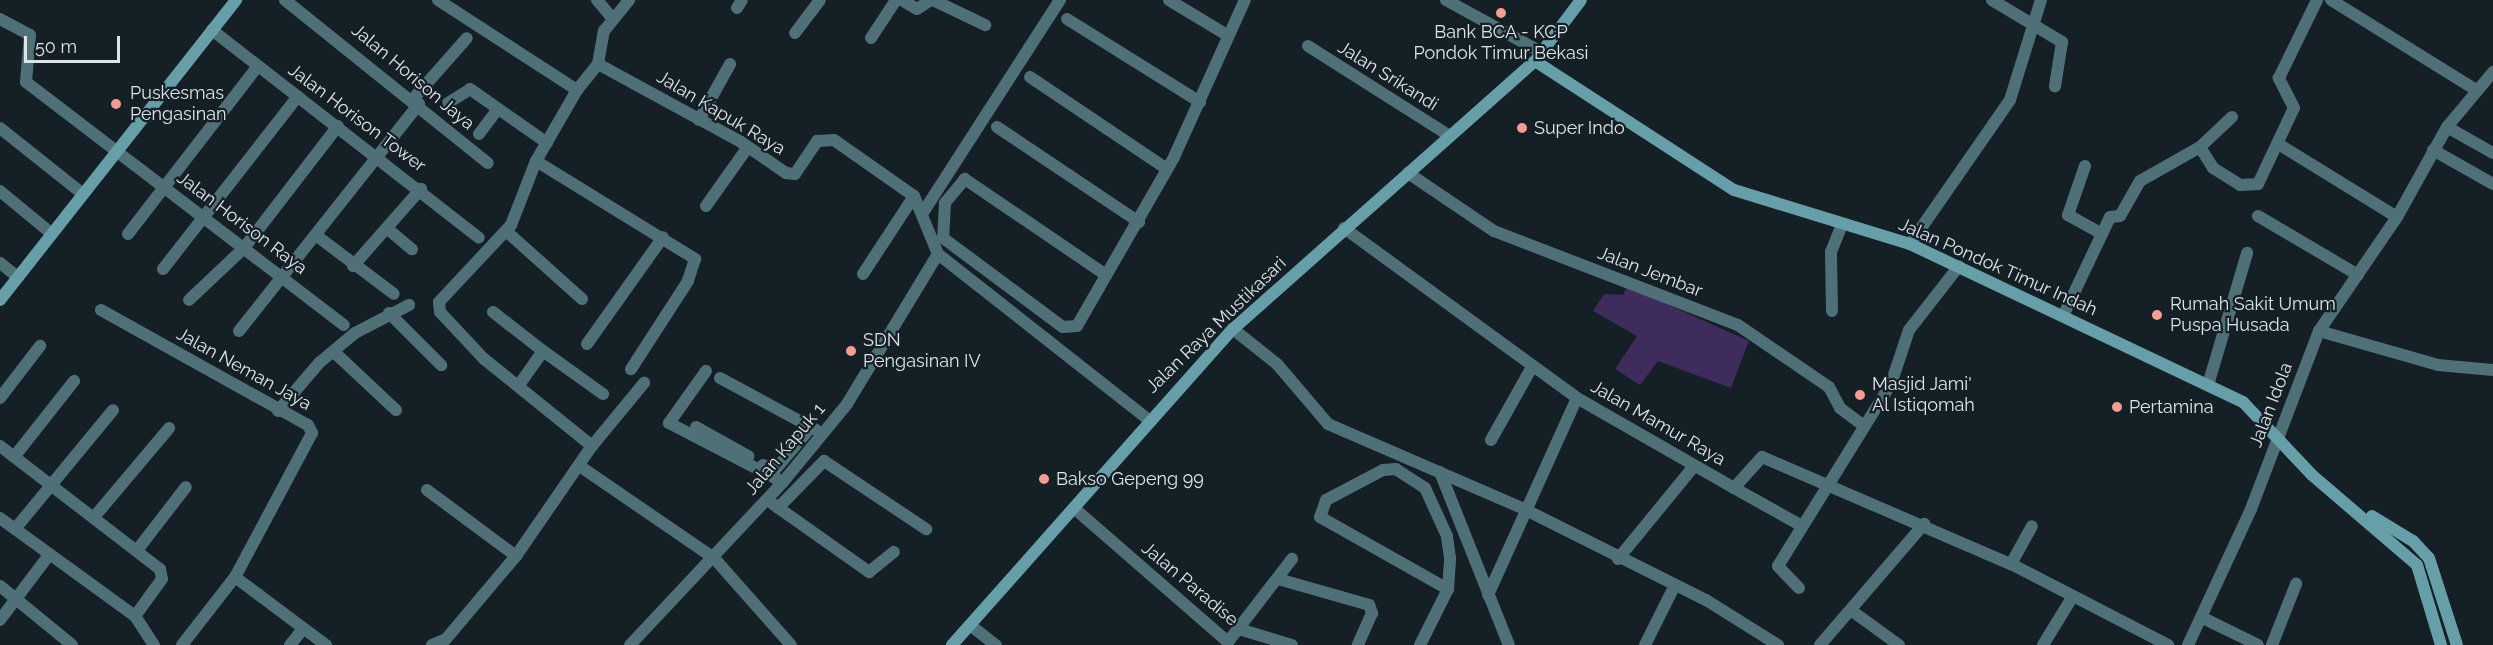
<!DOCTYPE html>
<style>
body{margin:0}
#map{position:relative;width:2493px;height:645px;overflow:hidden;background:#151f26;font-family:Raleway,sans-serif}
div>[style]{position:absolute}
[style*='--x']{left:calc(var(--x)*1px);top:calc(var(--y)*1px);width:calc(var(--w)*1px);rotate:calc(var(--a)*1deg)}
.green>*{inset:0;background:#3d2c5c}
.street>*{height:12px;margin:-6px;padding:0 6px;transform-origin:6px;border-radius:6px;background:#4e7076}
.secondary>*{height:12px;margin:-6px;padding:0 6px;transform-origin:6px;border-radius:6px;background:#679fa9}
.dots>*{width:16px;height:16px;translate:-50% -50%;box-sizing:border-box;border:3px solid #151f26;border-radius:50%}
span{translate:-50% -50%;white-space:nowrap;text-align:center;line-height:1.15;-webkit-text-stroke:4.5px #151f26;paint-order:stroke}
.poi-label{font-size:18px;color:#dce3e8}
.left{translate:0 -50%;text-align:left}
.street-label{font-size:18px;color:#dce3e8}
.scale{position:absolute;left:24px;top:36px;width:96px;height:27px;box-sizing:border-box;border:3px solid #dce3e8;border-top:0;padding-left:8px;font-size:18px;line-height:21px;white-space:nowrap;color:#dce3e8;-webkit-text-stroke:4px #151f26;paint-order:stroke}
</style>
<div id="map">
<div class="green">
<div style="clip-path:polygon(1627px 286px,1749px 341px,1731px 388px,1658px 361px,1640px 385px,1615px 369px,1637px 336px,1593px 311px,1604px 294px,1623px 295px)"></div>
</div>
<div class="street">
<div style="--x:285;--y:0;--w:260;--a:38.8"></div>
<div style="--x:438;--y:0;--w:166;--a:32.9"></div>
<div style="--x:577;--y:90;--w:33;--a:-51"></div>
<div style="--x:598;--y:64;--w:163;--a:28.6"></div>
<div style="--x:741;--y:142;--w:55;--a:34.6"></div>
<div style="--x:786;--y:173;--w:9;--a:6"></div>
<div style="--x:795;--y:174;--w:40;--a:-56"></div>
<div style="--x:817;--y:141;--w:17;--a:-3"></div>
<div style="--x:834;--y:140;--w:98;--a:35"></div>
<div style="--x:914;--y:196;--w:63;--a:67.5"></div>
<div style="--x:938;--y:254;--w:267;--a:38.2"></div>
<div style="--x:597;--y:0;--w:25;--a:50"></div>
<div style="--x:902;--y:0;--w:17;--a:31"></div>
<div style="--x:917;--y:9;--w:17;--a:-33"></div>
<div style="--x:933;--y:0;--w:58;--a:25.7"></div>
<div style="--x:1169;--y:0;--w:68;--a:31.1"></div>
<div style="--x:1446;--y:0;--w:108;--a:28.7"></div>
<div style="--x:1992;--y:0;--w:82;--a:31"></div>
<div style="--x:2062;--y:42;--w:45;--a:99"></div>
<div style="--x:2331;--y:0;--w:171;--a:31.8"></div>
<div style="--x:737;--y:8;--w:9;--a:-58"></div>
<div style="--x:0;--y:19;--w:34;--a:28"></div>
<div style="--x:30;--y:35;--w:47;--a:94.9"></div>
<div style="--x:26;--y:82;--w:400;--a:37.4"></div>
<div style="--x:1067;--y:19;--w:157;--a:32"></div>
<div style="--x:212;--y:30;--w:338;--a:37.9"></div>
<div style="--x:795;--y:33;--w:41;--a:-52.9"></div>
<div style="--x:871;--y:38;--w:45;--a:-56.7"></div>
<div style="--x:1308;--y:46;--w:168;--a:32.4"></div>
<div style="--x:598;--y:64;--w:34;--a:-80"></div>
<div style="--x:604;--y:31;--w:40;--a:-51"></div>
<div style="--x:1030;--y:77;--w:165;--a:33.9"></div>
<div style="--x:413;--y:99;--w:81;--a:-48.5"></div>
<div style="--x:448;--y:103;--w:26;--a:-32"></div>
<div style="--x:470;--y:89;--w:94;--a:35"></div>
<div style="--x:699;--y:120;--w:64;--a:-61"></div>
<div style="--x:997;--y:127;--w:171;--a:33.8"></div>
<div style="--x:2447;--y:127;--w:53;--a:29.5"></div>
<div style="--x:0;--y:128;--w:106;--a:38.5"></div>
<div style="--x:479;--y:134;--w:31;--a:-53"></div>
<div style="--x:2280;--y:145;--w:137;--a:31.6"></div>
<div style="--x:2200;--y:147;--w:25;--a:58"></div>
<div style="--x:2213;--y:168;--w:32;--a:32"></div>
<div style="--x:2240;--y:185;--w:18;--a:-3"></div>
<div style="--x:2258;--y:184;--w:84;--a:-64.7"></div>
<div style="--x:2294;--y:108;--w:34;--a:-117"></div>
<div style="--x:2279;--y:78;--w:87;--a:-64"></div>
<div style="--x:2433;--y:150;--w:69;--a:29.5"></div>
<div style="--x:536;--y:161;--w:187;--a:31.6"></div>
<div style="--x:695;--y:259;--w:23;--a:108"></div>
<div style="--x:688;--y:281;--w:105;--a:122.9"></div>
<div style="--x:2085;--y:166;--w:52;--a:109.1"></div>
<div style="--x:2068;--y:215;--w:39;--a:29"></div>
<div style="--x:1408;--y:173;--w:104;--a:34"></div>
<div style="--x:1494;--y:231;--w:261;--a:21.1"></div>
<div style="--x:1738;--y:325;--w:110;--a:34.3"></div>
<div style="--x:1829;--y:387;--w:24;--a:62"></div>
<div style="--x:1840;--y:408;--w:30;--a:37"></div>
<div style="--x:0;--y:191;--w:67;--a:39.6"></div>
<div style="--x:706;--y:206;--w:72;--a:-54.6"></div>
<div style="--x:922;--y:214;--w:255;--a:-57.2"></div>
<div style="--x:2258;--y:216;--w:116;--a:30.5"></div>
<div style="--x:1344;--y:228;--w:288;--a:36.1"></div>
<div style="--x:1577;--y:398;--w:181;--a:29.8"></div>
<div style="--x:1734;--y:488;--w:42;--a:-47.9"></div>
<div style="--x:1762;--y:457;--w:271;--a:23.3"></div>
<div style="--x:2011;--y:564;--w:177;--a:27.3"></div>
<div style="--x:389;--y:230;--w:30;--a:40"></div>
<div style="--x:506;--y:231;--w:102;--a:41.8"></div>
<div style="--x:128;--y:234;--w:211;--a:-52.3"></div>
<div style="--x:317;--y:236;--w:96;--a:37"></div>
<div style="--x:1910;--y:244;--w:175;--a:-55.2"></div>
<div style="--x:2010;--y:100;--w:105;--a:-72.8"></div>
<div style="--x:0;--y:263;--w:23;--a:38"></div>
<div style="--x:353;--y:266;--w:103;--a:-48.6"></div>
<div style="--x:163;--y:269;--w:219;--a:-52"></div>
<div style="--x:863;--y:274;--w:93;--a:-56.8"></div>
<div style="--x:1106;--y:275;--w:171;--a:-145.8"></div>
<div style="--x:965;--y:179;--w:31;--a:130"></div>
<div style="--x:945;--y:203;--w:35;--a:93"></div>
<div style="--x:943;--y:238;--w:149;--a:36.6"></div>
<div style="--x:1063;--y:327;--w:14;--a:-4"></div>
<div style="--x:1077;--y:326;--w:195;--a:-60.1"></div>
<div style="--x:1174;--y:157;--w:172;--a:-65.7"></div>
<div style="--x:189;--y:300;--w:76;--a:-43.4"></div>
<div style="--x:244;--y:248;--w:154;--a:-52.4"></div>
<div style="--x:101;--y:310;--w:237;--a:29.1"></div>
<div style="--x:308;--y:425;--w:9;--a:63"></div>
<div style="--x:312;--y:433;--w:163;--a:118.1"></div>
<div style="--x:235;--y:577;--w:114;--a:36.8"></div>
<div style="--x:1832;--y:311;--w:59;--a:-91"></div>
<div style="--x:1831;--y:252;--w:29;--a:-68"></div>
<div style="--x:493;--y:312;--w:63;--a:38"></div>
<div style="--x:543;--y:351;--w:42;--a:125.2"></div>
<div style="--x:389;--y:313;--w:74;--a:45"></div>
<div style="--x:2064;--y:314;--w:107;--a:-64.6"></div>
<div style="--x:2110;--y:217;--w:10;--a:-6"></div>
<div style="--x:2120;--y:216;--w:40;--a:-60.3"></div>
<div style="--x:2140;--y:181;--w:69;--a:-29.5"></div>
<div style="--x:2200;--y:147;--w:44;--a:-43.2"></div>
<div style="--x:1233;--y:329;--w:56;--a:38.5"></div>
<div style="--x:1277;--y:364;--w:79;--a:49.6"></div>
<div style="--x:1328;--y:424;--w:214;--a:23.4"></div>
<div style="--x:1524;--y:509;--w:203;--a:26.6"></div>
<div style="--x:1706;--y:600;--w:85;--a:32"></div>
<div style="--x:239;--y:331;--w:290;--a:-51.6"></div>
<div style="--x:2319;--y:331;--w:124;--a:15.9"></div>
<div style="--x:2438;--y:365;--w:55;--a:5.2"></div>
<div style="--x:587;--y:344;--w:131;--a:-54.6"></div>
<div style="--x:543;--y:351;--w:74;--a:35.6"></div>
<div style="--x:334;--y:352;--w:85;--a:43.1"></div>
<div style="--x:706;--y:371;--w:64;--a:125.4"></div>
<div style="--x:669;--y:423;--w:128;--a:27.4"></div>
<div style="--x:720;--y:378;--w:109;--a:28.4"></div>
<div style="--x:2208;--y:385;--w:138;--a:-73.5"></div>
<div style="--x:0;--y:398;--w:66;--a:-52.4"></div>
<div style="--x:278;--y:411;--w:63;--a:-49.5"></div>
<div style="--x:319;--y:363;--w:47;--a:-39.8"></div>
<div style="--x:355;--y:333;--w:61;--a:-27.4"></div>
<div style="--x:696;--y:427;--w:60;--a:29.1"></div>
<div style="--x:1491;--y:440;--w:84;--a:-60.7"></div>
<div style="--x:0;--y:446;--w:202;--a:37.6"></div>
<div style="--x:160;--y:569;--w:10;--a:79"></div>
<div style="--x:162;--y:579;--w:46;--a:126.1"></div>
<div style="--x:592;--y:446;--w:82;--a:-50.5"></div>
<div style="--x:14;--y:457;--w:97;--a:-51.7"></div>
<div style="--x:763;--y:465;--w:13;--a:29"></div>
<div style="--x:774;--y:471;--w:57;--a:-49.9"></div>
<div style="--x:581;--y:467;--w:161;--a:34.4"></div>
<div style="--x:714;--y:558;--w:116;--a:48.5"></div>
<div style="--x:1440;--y:472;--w:186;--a:68.3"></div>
<div style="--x:1734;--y:488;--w:78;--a:29.2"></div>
<div style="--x:427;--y:490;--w:111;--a:36.6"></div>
<div style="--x:773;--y:504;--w:118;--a:35.3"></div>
<div style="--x:869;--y:572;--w:32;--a:-39"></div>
<div style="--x:778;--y:508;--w:66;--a:-45.6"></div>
<div style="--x:824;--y:461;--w:123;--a:33.7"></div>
<div style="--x:1075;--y:509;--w:203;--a:41"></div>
<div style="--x:1228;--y:642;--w:105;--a:-52.4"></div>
<div style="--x:95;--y:516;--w:115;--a:-49.9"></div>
<div style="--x:0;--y:518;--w:167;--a:36"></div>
<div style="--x:135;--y:616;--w:35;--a:57"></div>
<div style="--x:15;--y:529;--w:154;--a:-50.5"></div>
<div style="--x:138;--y:549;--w:78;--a:-52.3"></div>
<div style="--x:1618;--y:559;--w:120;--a:-50.7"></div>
<div style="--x:2011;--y:564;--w:43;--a:-61.1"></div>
<div style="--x:1278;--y:579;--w:95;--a:15.9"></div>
<div style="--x:1369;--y:605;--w:9;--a:69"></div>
<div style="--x:1372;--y:613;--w:35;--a:114"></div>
<div style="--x:0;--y:586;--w:93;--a:39.3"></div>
<div style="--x:1799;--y:588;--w:30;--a:-134"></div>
<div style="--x:1778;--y:566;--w:214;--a:-58.2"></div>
<div style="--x:1891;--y:384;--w:57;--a:-71.6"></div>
<div style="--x:1909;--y:330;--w:81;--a:-52"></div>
<div style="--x:1488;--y:595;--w:216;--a:-65.7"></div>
<div style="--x:1852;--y:611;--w:58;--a:35.9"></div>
<div style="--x:2203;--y:618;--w:61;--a:26.1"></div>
<div style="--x:0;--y:620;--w:81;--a:-53"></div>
<div style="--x:970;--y:625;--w:33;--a:38"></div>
<div style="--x:1242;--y:630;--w:52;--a:16.7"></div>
<div style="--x:182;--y:645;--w:86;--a:-52.1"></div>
<div style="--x:290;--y:645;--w:21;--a:-51"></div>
<div style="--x:432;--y:645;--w:15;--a:-23"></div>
<div style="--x:446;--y:639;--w:109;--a:-49.9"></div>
<div style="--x:516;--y:556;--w:134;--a:-55.4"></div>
<div style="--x:592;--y:446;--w:139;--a:-141.1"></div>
<div style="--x:484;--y:359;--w:64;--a:-133.1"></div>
<div style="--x:440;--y:312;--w:10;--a:-96"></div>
<div style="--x:439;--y:302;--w:105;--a:-46.9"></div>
<div style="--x:511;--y:225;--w:69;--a:-68.7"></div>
<div style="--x:536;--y:161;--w:82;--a:-60"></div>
<div style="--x:630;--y:645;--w:224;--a:-46.8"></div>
<div style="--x:783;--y:482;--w:101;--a:-50.6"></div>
<div style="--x:847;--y:404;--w:175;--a:-58.8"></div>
<div style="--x:1420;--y:645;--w:63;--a:-63.4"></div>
<div style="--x:1448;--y:589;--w:31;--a:-86"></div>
<div style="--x:1450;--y:558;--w:22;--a:-98"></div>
<div style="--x:1447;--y:536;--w:53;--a:-114.6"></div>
<div style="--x:1425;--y:488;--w:35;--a:-147"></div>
<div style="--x:1396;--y:469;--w:13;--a:176"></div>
<div style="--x:1383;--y:470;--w:64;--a:152.2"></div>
<div style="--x:1326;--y:500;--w:18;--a:109"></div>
<div style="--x:1320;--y:517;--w:147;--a:29.4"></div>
<div style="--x:1645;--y:645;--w:65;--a:-63.4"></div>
<div style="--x:1820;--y:645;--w:160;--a:-49.3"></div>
<div style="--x:2043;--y:645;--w:57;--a:-58.5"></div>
<div style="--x:2188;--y:645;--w:150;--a:-65.1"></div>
<div style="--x:2251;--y:509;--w:191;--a:-69.1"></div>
<div style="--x:2319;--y:331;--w:138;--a:-55.6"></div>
<div style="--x:2397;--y:217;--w:103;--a:-60.9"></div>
<div style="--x:2447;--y:127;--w:72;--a:-50.1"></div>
<div style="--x:2272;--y:645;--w:66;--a:-68.5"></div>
</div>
<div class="secondary">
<div style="--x:1535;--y:61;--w:237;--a:33"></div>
<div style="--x:1734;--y:190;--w:184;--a:17.1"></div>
<div style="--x:1910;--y:244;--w:369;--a:25.4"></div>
<div style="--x:2243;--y:402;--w:100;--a:46.6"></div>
<div style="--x:2312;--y:475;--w:138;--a:40.6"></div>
<div style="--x:2417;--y:565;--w:84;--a:73.3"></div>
<div style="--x:0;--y:300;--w:382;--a:-51.8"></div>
<div style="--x:2372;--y:516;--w:48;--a:31.4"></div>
<div style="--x:2413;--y:541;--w:23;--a:47"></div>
<div style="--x:2429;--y:558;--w:91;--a:72.2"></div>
<div style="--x:952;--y:645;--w:423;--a:-48.4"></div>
<div style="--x:1233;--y:329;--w:404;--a:-41.6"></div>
<div style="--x:1535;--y:61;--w:76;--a:-53"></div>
</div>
<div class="dots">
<div style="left:1501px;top:13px;background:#f59c93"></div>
<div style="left:116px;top:104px;background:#f59c93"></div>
<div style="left:1522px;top:128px;background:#f59c93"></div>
<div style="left:2157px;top:315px;background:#f59c93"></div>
<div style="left:851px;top:351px;background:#f59c93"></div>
<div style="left:1860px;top:395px;background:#f59c93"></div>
<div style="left:2117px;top:407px;background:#f59c93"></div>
<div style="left:1044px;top:479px;background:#f59c93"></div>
</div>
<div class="poi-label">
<span style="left:1501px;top:43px">Bank BCA - KCP<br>Pondok Timur Bekasi</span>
<span class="left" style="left:130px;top:104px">Puskesmas<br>Pengasinan</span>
<span class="left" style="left:1534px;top:128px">Super Indo</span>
<span class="left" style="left:2170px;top:315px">Rumah Sakit Umum<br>Puspa Husada</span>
<span class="left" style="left:863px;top:351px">SDN<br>Pengasinan IV</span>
<span class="left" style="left:1872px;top:395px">Masjid Jami'<br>Al Istiqomah</span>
<span class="left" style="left:2129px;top:407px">Pertamina</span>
<span class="left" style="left:1056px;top:479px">Bakso Gepeng 99</span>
</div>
<div class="street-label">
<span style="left:1388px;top:76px;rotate:32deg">Jalan Srikandi</span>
<span style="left:413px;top:77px;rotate:40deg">Jalan Horison Jaya</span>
<span style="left:721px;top:113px;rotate:31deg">Jalan Kapuk Raya</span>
<span style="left:357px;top:118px;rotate:37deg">Jalan Horison Tower</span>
<span style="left:242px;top:223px;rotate:37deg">Jalan Horison Raya</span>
<span style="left:1998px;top:267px;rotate:24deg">Jalan Pondok Timur Indah</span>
<span style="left:1650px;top:272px;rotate:21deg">Jalan Jembar</span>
<span style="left:1216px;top:325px;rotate:-44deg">Jalan Raya Mustikasari</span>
<span style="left:244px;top:369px;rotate:29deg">Jalan Neman Jaya</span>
<span style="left:2271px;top:405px;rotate:-69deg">Jalan Idola</span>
<span style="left:1658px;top:423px;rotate:30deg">Jalan Mamur Raya</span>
<span style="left:785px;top:449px;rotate:-50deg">Jalan Kapuk 1</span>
<span style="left:1190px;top:584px;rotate:40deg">Jalan Paradise</span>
</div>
<div class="scale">50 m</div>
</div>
